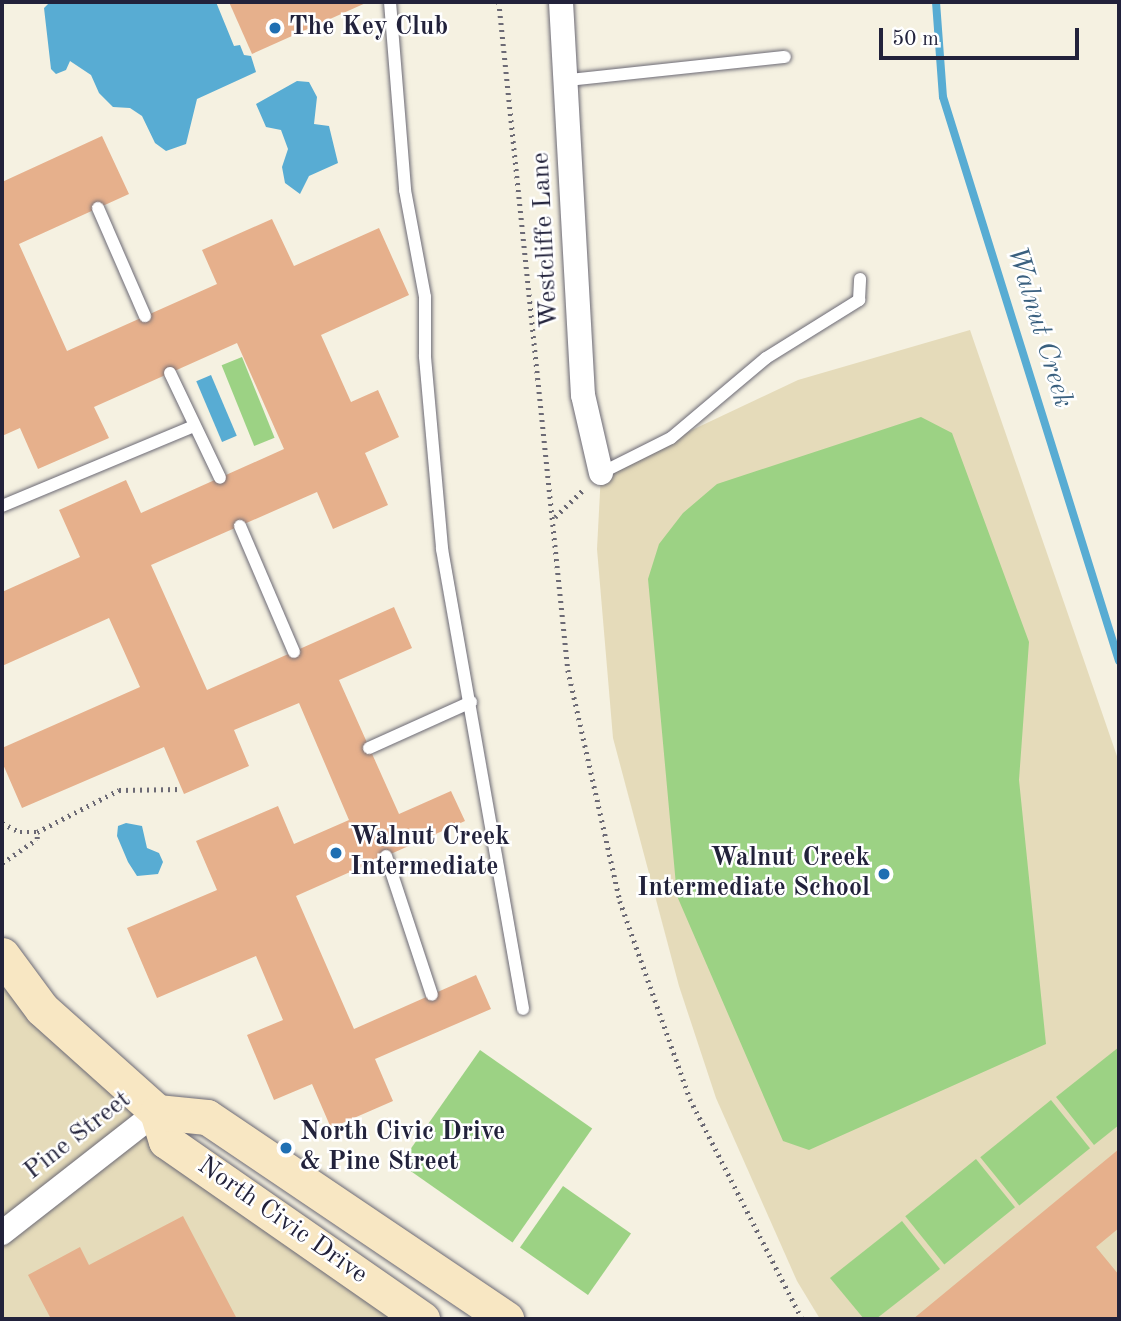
<!DOCTYPE html>
<style>
body{margin:0}
#map{position:relative;width:1121px;height:1321px;overflow:hidden;background:#f5f1e1;font-family:"Old Standard TT",serif}
div>[style]{position:absolute}
[style*='--x']{left:calc(var(--x)*1px);top:calc(var(--y)*1px);width:calc(var(--w)*1px);rotate:calc(var(--a)*1deg)}
.built>*{inset:0;background:#e5dbba}
.green>*{inset:0;background:#9cd284;transform-origin:0 0}
.water>*{inset:0;background:#58acd3;transform-origin:0 0}
.stream>*{height:8px;margin:-4px;padding:0 4px;transform-origin:4px;border-radius:4px;background:#58acd3}
.building>*{inset:0;background:#e6b08c}
.path>*{height:4.5px;margin-top:-2.25px;transform-origin:0;background:repeating-linear-gradient(90deg,#6c6a75 0 2px,transparent 0 7px)}
.roads{filter:drop-shadow(0 0 2px #6c6a75) drop-shadow(0 0 2px #6c6a75)}
.service>*{height:12px;margin:-6px;padding:0 6px;transform-origin:6px;border-radius:6px;background:#fff}
.minor>*{height:24px;margin:-12px;padding:0 12px;transform-origin:12px;border-radius:12px;background:#fff}
.secondary>*{height:35px;margin:-17.5px;padding:0 17.5px;transform-origin:17.5px;border-radius:17.5px;background:#f8e7c3}
.dots>*{width:19px;height:19px;translate:-50% -50%;box-sizing:border-box;border:4px solid #fff;border-radius:50%}
span{translate:-50% -50%;white-space:nowrap;text-align:center;line-height:1.15;-webkit-text-stroke:5px #fff;paint-order:stroke}
.poi-label{font-size:26px;color:#22223b;font-weight:700}
.left{translate:0 -50%;text-align:left}
.right{translate:-100% -50%;text-align:right}
.street-label{font-size:26px;color:#22223b}
.water-label{font-size:28px;color:#3a607f;font-style:italic}
.frame{position:absolute;inset:0;border:4px solid #22223b;pointer-events:none}
.scale{position:absolute;left:879px;top:28px;width:200px;height:32px;box-sizing:border-box;border:4px solid #22223b;border-top:0;padding-left:9px;font-size:21px;line-height:24px;white-space:nowrap;color:#22223b;-webkit-text-stroke:5px #fff;paint-order:stroke}
</style>
<div id="map">
<div class="built">
<div style="clip-path:polygon(970px 330px,1119px 762px,1119px 1319px,820px 1319px,797px 1281px,716px 1098px,679px 986px,613px 738px,597px 549px,601px 473px,798px 380px)"></div>
<div style="clip-path:polygon(2px 955px,157px 1112px,422px 1319px,2px 1319px)"></div>
</div>
<div class="green">
<div style="left:242px;top:357px;width:87px;height:22px;rotate:68deg"></div>
<div style="clip-path:polygon(921px 417px,952px 433px,1029px 642px,1019px 780px,1046px 1044px,809px 1150px,783px 1141px,677px 896px,648px 579px,659px 544px,683px 513px,717px 484px)"></div>
<div style="clip-path:polygon(1119px 1047px,1119px 1125px,1094px 1145px,1056px 1097px)"></div>
<div style="left:480px;top:1050px;width:137px;height:139px;rotate:35deg"></div>
<div style="left:1051px;top:1100px;width:62px;height:91px;rotate:51deg"></div>
<div style="left:976px;top:1159px;width:62px;height:91px;rotate:51deg"></div>
<div style="left:563px;top:1186px;width:83px;height:75px;rotate:35deg"></div>
<div style="clip-path:polygon(902px 1221px,940px 1269px,876px 1319px,864px 1319px,830px 1278px)"></div>
</div>
<div class="water">
<div style="clip-path:polygon(50px 2px,216px 2px,234px 46px,240px 45px,244px 55px,251px 56px,256px 72px,197px 99px,186px 144px,166px 151px,155px 143px,142px 116px,130px 108px,113px 107px,99px 93px,91px 75px,70px 61px,66px 70px,56px 74px,51px 69px,44px 8px)"></div>
<div style="clip-path:polygon(297px 81px,309px 82px,317px 97px,314px 124px,329px 126px,338px 163px,309px 176px,300px 194px,285px 183px,282px 167px,288px 149px,281px 130px,266px 127px,256px 104px)"></div>
<div style="left:211px;top:375px;width:66px;height:16px;rotate:67deg"></div>
<div style="clip-path:polygon(126px 823px,142px 826px,147px 848px,159px 853px,163px 862px,158px 874px,137px 876px,128px 862px,117px 836px,118px 826px)"></div>
</div>
<div class="stream">
<div style="--x:936;--y:2;--w:95;--a:85.8"></div>
<div style="--x:943;--y:97;--w:591;--a:72.67"></div>
</div>
<div class="building">
<div style="clip-path:polygon(229px 2px,368px 2px,252px 54px)"></div>
<div style="clip-path:polygon(102px 136px,129px 194px,19px 244px,67px 351px,217px 284px,202px 250px,272px 219px,294px 266px,379px 228px,409px 295px,321px 335px,351px 402px,378px 390px,399px 437px,365px 453px,388px 505px,333px 529px,317px 492px,151px 565px,207px 690px,394px 607px,412px 648px,339px 680px,399px 814px,451px 791px,465px 821px,296px 896px,354px 1029px,476px 975px,491px 1009px,375px 1059px,393px 1101px,331px 1128px,312px 1084px,274px 1100px,247px 1035px,283px 1020px,256px 956px,157px 998px,127px 928px,217px 890px,196px 841px,278px 806px,294px 844px,349px 820px,299px 703px,234px 730px,249px 766px,184px 794px,164px 747px,22px 808px,2px 762px,2px 748px,140px 687px,109px 618px,2px 666px,2px 592px,80px 557px,59px 510px,126px 480px,141px 513px,284px 449px,237px 343px,94px 407px,109px 438px,38px 469px,20px 428px,2px 436px,2px 182px)"></div>
<div style="clip-path:polygon(1119px 1149px,1119px 1228px,1096px 1247px,1119px 1275px,1119px 1319px,913px 1319px)"></div>
<div style="clip-path:polygon(183px 1216px,237px 1319px,51px 1319px,28px 1275px,80px 1247px,89px 1265px)"></div>
</div>
<div class="path">
<div style="--x:499;--y:2;--w:672;--a:84.1"></div>
<div style="--x:568;--y:670;--w:237;--a:77.3"></div>
<div style="--x:620;--y:901;--w:210;--a:70.5"></div>
<div style="--x:690;--y:1099;--w:247;--a:63"></div>
<div style="--x:555;--y:517;--w:40;--a:-44"></div>
<div style="--x:2;--y:823;--w:20;--a:27"></div>
<div style="--x:20;--y:832;--w:17;--a:0"></div>
<div style="--x:37;--y:832;--w:92;--a:-27.1"></div>
<div style="--x:119;--y:790;--w:63;--a:-0.9"></div>
<div style="--x:2;--y:863;--w:42;--a:-34.4"></div>
<div style="--x:37;--y:839;--w:7;--a:-90"></div>
</div>
<div class="roads">
<div class="service">
<div style="--x:390;--y:2;--w:189;--a:85.4"></div>
<div style="--x:405;--y:190;--w:109;--a:79.4"></div>
<div style="--x:425;--y:297;--w:60;--a:90"></div>
<div style="--x:425;--y:357;--w:193;--a:84.9"></div>
<div style="--x:442;--y:549;--w:467;--a:80"></div>
<div style="--x:569;--y:80;--w:217;--a:-6.1"></div>
<div style="--x:98;--y:208;--w:118;--a:66.5"></div>
<div style="--x:170;--y:373;--w:116;--a:64.5"></div>
<div style="--x:601;--y:473;--w:78;--a:-26.6"></div>
<div style="--x:671;--y:438;--w:124;--a:-40.1"></div>
<div style="--x:766;--y:358;--w:110;--a:-31.9"></div>
<div style="--x:859;--y:300;--w:21;--a:-87"></div>
<div style="--x:2;--y:506;--w:208;--a:-22.6"></div>
<div style="--x:240;--y:526;--w:137;--a:66.8"></div>
<div style="--x:369;--y:748;--w:112;--a:-24.3"></div>
<div style="--x:386;--y:856;--w:146;--a:71.7"></div>
</div>
<div class="minor">
<div style="--x:561;--y:2;--w:394;--a:86.8"></div>
<div style="--x:583;--y:395;--w:80;--a:77"></div>
<div style="--x:2;--y:1233;--w:197;--a:-38"></div>
</div>
<div class="secondary">
<div style="--x:2;--y:955;--w:67;--a:53.5"></div>
<div style="--x:42;--y:1009;--w:154;--a:41.8"></div>
<div style="--x:157;--y:1112;--w:30;--a:73"></div>
<div style="--x:166;--y:1141;--w:312;--a:34.8"></div>
<div style="--x:157;--y:1112;--w:50;--a:5.7"></div>
<div style="--x:207;--y:1117;--w:361;--a:34"></div>
</div>
</div>
<div class="dots">
<div style="left:275px;top:28px;background:#1f6fb2"></div>
<div style="left:336px;top:853px;background:#1f6fb2"></div>
<div style="left:884px;top:874px;background:#1f6fb2"></div>
<div style="left:286px;top:1148px;background:#1f6fb2"></div>
</div>
<div class="poi-label">
<span class="left" style="left:289px;top:28px">The Key Club</span>
<span class="left" style="left:350px;top:853px">Walnut Creek<br>Intermediate</span>
<span class="right" style="left:870px;top:874px">Walnut Creek<br>Intermediate School</span>
<span class="left" style="left:300px;top:1148px">North Civic Drive<br>&amp; Pine Street</span>
</div>
<div class="street-label">
<span style="left:546px;top:240px;rotate:-93deg">Westcliffe Lane</span>
<span style="left:78px;top:1136px;rotate:-38deg">Pine Street</span>
<span style="left:282px;top:1221px;rotate:35deg">North Civic Drive</span>
</div>
<div class="water-label">
<span style="left:1039px;top:327px;rotate:73deg">Walnut Creek</span>
</div>
<div class="frame"></div>
<div class="scale">50 m</div>
</div>
